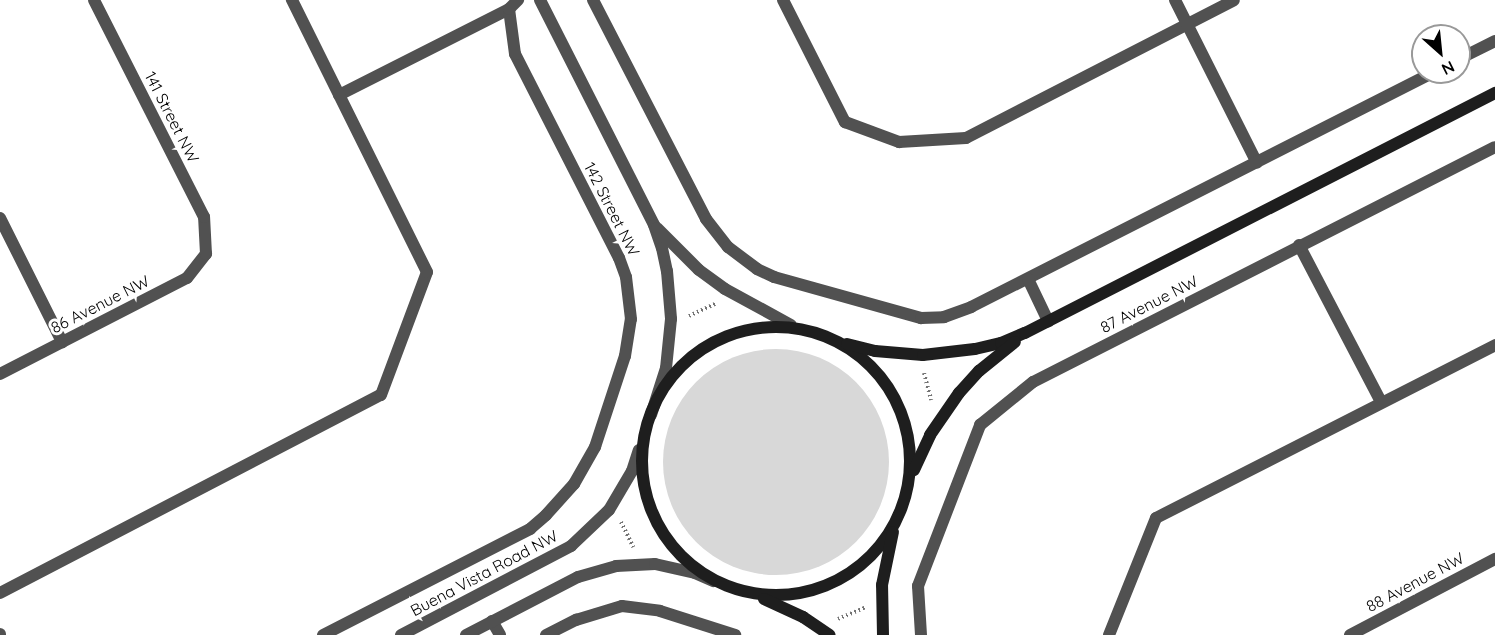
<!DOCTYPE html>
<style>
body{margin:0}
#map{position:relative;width:1495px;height:635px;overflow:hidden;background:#fff;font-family:Quicksand,sans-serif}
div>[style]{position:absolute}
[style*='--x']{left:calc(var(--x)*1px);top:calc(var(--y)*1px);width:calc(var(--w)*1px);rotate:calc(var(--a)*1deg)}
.green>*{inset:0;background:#d8d8d8}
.round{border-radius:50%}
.path>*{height:4px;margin-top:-2px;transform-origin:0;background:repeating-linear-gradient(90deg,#737373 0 1.5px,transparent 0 4.5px)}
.service>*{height:12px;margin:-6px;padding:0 6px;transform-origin:6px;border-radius:6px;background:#515151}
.minor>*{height:12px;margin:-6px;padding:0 6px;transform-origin:6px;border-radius:6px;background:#515151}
.tertiary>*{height:12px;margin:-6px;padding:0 6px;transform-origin:6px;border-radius:6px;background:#515151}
.secondary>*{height:12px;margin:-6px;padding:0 6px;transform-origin:6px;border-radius:6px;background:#1e1e1e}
.secondary>.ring{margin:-6px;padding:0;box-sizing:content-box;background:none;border:12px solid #1e1e1e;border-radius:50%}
span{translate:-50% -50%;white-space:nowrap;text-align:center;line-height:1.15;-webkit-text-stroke:6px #fff;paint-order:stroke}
.street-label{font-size:16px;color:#000}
.north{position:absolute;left:1411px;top:24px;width:60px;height:60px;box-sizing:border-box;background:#fff;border:2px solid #999;border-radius:50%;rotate:153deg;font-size:16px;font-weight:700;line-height:24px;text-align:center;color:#000}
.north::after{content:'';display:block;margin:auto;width:21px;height:27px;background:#000;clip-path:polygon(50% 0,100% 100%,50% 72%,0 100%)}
</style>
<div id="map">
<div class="green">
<div class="round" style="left:663px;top:349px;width:226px;height:226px"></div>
</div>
<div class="path">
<div style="--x:689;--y:316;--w:29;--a:-25"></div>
<div style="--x:924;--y:373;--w:28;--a:75"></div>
<div style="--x:621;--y:522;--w:28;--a:64"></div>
<div style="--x:838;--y:619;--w:30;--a:-23"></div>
</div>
<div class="service">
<div style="--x:783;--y:0;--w:137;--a:63.1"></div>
<div style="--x:845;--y:122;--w:58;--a:20.3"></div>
<div style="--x:899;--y:142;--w:67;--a:-3.4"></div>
<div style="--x:966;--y:138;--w:301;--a:-27.2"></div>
<div style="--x:1175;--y:0;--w:182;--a:63.3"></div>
<div style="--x:339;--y:95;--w:191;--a:-26.8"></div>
<div style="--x:0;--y:218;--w:139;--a:63.4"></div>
<div style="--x:1299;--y:245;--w:177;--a:62.4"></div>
<div style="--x:0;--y:593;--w:429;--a:-27.5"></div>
<div style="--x:381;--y:395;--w:131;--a:-69.5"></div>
<div style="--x:427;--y:272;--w:304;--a:-116.4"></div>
<div style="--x:1109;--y:635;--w:126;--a:-68.1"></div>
<div style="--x:1156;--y:518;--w:381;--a:-27"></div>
</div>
<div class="minor">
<div style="--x:593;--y:0;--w:246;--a:62.7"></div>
<div style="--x:706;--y:219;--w:36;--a:52"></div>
<div style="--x:728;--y:247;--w:36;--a:37"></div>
<div style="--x:757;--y:269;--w:19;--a:25"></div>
<div style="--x:774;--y:277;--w:153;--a:15.6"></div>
<div style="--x:921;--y:318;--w:23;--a:-2"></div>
<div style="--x:944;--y:317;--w:29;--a:-20"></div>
<div style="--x:971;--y:307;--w:519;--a:-26.91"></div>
<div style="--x:1459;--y:59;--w:40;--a:-26.6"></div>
<div style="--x:1028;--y:279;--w:47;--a:64.5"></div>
<div style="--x:0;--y:374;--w:210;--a:-27.2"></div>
<div style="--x:187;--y:278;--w:31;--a:-52"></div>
<div style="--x:206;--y:254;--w:37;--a:-93"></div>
<div style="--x:204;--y:217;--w:243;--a:-116.9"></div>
<div style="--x:492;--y:621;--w:16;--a:60"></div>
<div style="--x:0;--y:634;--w:1;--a:90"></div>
<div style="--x:323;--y:635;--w:233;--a:-27.1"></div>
<div style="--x:530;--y:529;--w:21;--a:-41"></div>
<div style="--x:546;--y:515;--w:42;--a:-47.9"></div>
<div style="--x:574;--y:484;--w:43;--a:-60.4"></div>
<div style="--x:595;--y:447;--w:96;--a:-71.8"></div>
<div style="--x:625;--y:356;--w:37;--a:-81"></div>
<div style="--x:631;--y:319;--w:42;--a:-96.8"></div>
<div style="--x:626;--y:277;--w:20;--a:-110"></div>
<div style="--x:619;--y:258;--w:229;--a:-117"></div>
<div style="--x:515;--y:54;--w:45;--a:-97.6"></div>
<div style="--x:509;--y:9;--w:13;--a:-45"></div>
<div style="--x:546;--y:635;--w:34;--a:-27"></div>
<div style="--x:576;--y:620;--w:48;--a:-16.9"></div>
<div style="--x:622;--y:606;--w:38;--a:7"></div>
<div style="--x:660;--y:611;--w:79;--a:17.7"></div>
<div style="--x:921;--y:635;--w:49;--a:-93.5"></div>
<div style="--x:918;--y:586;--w:173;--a:-68.9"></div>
<div style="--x:980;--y:425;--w:68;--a:-39.1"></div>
<div style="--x:1033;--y:382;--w:518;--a:-26.96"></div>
<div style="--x:1350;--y:635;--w:164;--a:-27.7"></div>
</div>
<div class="tertiary">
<div style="--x:540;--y:0;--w:252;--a:63.1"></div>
<div style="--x:654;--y:225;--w:24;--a:71"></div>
<div style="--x:662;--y:248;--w:24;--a:78"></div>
<div style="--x:667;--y:271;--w:48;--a:85.2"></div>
<div style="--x:671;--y:319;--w:49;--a:95.8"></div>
<div style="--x:666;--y:368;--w:49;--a:107.7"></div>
<div style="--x:657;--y:228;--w:59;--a:45"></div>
<div style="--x:699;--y:270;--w:32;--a:36"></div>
<div style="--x:725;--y:289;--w:75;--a:28.6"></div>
<div style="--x:401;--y:635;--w:192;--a:-27.6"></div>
<div style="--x:571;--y:546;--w:52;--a:-43.5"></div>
<div style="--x:609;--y:510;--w:45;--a:-59.5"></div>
<div style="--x:632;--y:471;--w:22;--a:-72"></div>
<div style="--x:466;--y:635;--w:126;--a:-27.4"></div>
<div style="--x:578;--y:577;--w:40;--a:-16"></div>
<div style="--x:616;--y:566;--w:39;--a:-3"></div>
<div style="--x:655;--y:564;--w:41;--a:12.7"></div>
<div style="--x:695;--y:573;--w:20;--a:24"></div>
</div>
<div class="secondary">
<div class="ring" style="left:642px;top:327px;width:256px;height:256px"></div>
<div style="--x:847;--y:344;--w:29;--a:14"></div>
<div style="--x:875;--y:351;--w:48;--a:4.8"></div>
<div style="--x:923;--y:355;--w:52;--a:-6.6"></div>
<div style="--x:975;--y:349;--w:27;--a:-13"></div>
<div style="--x:1001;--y:343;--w:26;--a:-23"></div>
<div style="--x:1025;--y:333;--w:528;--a:-27.05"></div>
<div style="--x:914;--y:470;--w:38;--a:-65"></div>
<div style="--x:930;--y:435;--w:51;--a:-55.4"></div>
<div style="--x:959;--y:393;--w:30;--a:-48"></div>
<div style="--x:979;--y:371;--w:46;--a:-38.9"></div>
<div style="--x:764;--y:599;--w:43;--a:24.8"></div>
<div style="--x:803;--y:617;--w:32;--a:34"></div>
<div style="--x:883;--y:635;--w:50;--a:-91.1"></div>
<div style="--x:882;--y:585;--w:54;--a:-78.3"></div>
</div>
<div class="street-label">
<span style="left:172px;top:117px;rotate:63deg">141 Street NW</span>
<span style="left:612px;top:209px;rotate:63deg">142 Street NW</span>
<span style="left:100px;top:304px;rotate:-27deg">86 Avenue NW</span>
<span style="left:1149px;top:304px;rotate:-27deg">87 Avenue NW</span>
<span style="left:484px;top:573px;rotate:-28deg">Buena Vista Road NW</span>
<span style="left:1415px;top:582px;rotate:-28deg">88 Avenue NW</span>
</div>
<div class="north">N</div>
</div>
